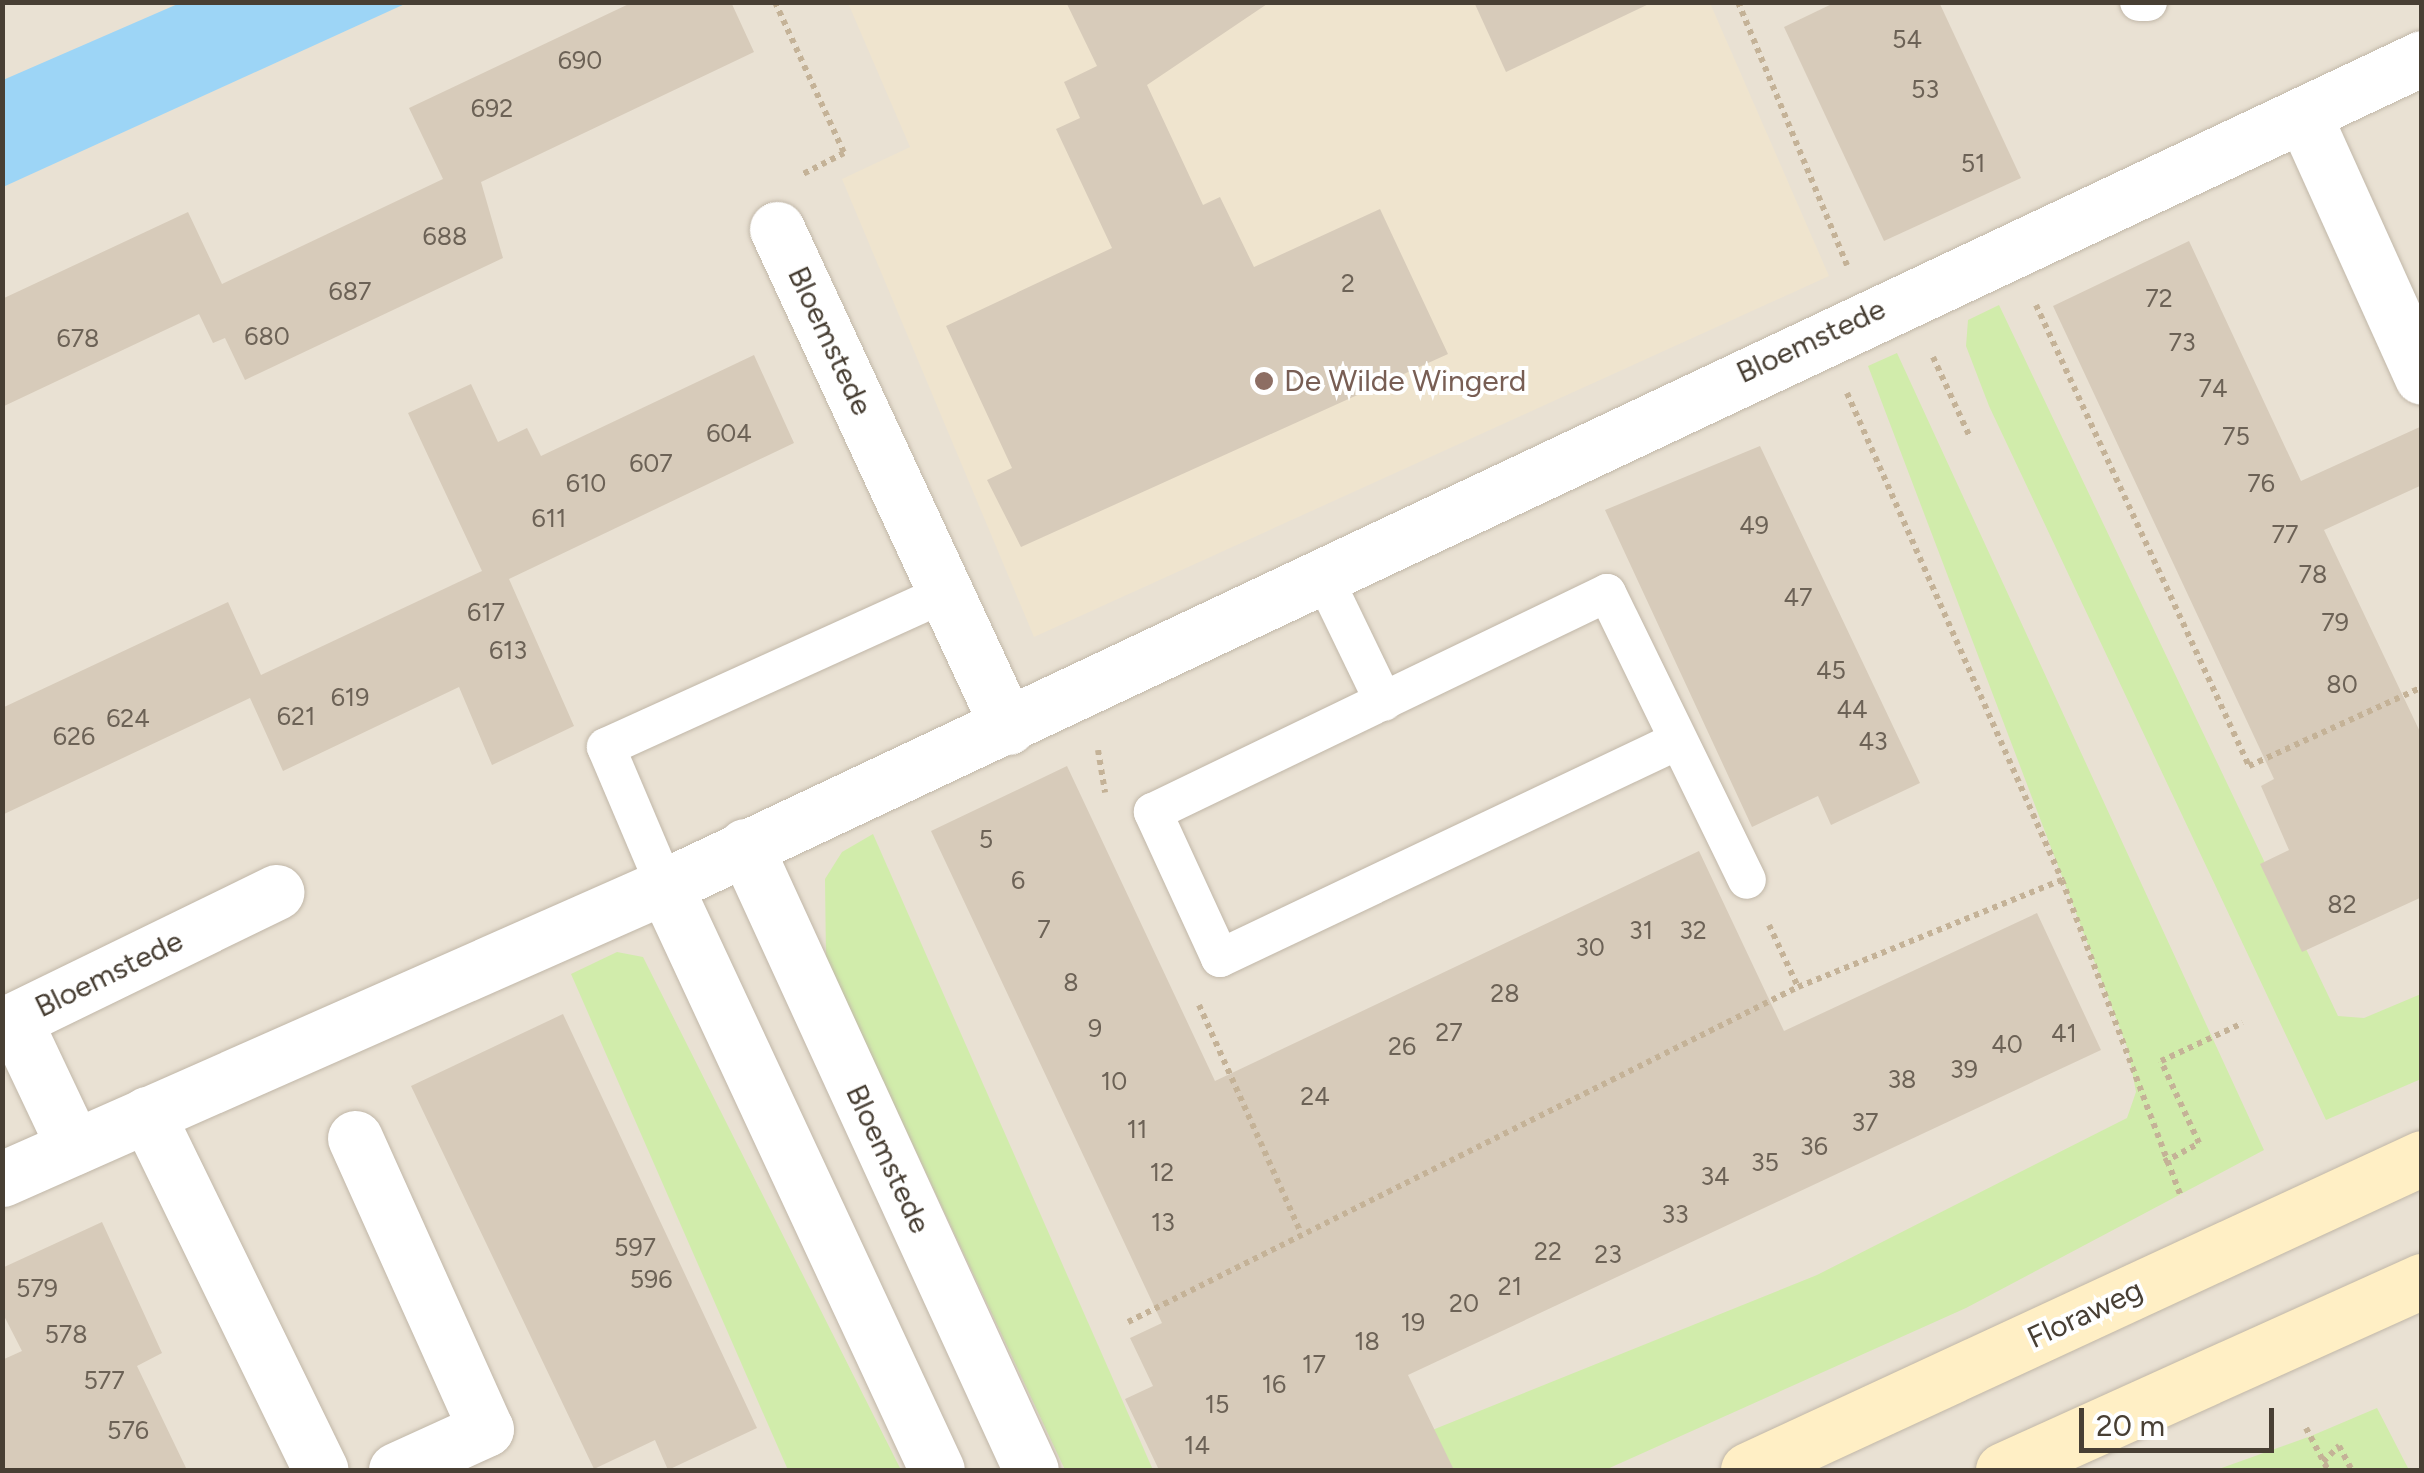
<!DOCTYPE html>
<style>
body{margin:0}
#map{position:relative;width:2424px;height:1473px;overflow:hidden;background:#f4efe6;font-family:Figtree,sans-serif}
div>[style]{position:absolute}
[style*='--x']{left:calc(var(--x)*1px);top:calc(var(--y)*1px);width:calc(var(--w)*1px);rotate:calc(var(--a)*1deg)}
.residential>*{inset:0;background:#e9e1d3;transform-origin:0 0}
.education>*{inset:0;background:#efe4ce}
.green>*{inset:0;background:#d1ecab}
.water>*{inset:0;background:#9dd5f6}
.building>*{inset:0;background:#d7cbba}
.path>*{height:6px;margin-top:-3px;transform-origin:0;background:repeating-linear-gradient(90deg,#c4b297 0 5px,transparent 0 10px)}
.roads{filter:drop-shadow(0 0 2px #c1b7a8) drop-shadow(0 0 2px #c1b7a8)}
.service>*{height:38px;margin:-19px;padding:0 19px;transform-origin:19px;border-radius:19px;background:#fff}
.minor>*{height:55px;margin:-27.5px;padding:0 27.5px;transform-origin:27.5px;border-radius:27.5px;background:#fff}
.secondary>*{height:55px;margin:-27.5px;padding:0 27.5px;transform-origin:27.5px;border-radius:27.5px;background:#ffefc5}
.dots>*{width:28px;height:28px;translate:-50% -50%;box-sizing:border-box;border:5px solid #fff;border-radius:50%}
span{translate:-50% -50%;white-space:nowrap;text-align:center;line-height:1.15;-webkit-text-stroke:8px #fff;paint-order:stroke}
.number-label{font-size:25px;color:#6c6256}
.number-label span{-webkit-text-stroke-width:0}
.street-label{font-size:30px;color:#483f34}
.education-label{font-size:30px;color:#785e54}
.left{translate:0 -50%;text-align:left}
.frame{position:absolute;inset:0;border:5px solid #483f34;pointer-events:none}
.scale{position:absolute;left:2079px;top:1408px;width:195px;height:45px;box-sizing:border-box;border:5px solid #483f34;border-top:0;padding-left:12px;font-size:30px;line-height:35px;white-space:nowrap;color:#483f34;-webkit-text-stroke:8px #fff;paint-order:stroke}
</style>
<div id="map">
<div class="residential">
<div style="left:3px;top:3px;width:2418px;height:1467px"></div>
</div>
<div class="education">
<div style="clip-path:polygon(848px 3px,1710px 3px,1829px 276px,1034px 637px,842px 179px,910px 147px)"></div>
</div>
<div class="green">
<div style="clip-path:polygon(1999px 305px,2338px 1016px,2364px 1018px,2421px 994px,2421px 1079px,2326px 1120px,1989px 406px,1966px 346px,1968px 320px)"></div>
<div style="clip-path:polygon(1897px 353px,2264px 1150px,1966px 1308px,1605px 1470px,1333px 1470px,1817px 1275px,2127px 1118px,2136px 1092px,2128px 1050px,1868px 366px)"></div>
<div style="clip-path:polygon(873px 834px,1153px 1470px,1065px 1470px,826px 959px,825px 879px,842px 852px)"></div>
<div style="clip-path:polygon(617px 952px,643px 957px,901px 1470px,788px 1470px,571px 974px)"></div>
<div style="clip-path:polygon(2377px 1408px,2409px 1470px,2216px 1470px,2311px 1436px)"></div>
</div>
<div class="water">
<div style="clip-path:polygon(180px 3px,407px 3px,3px 187px,3px 80px)"></div>
</div>
<div class="building">
<div style="clip-path:polygon(633px 2px,731px 2px,754px 52px,481px 182px,503px 258px,245px 380px,225px 338px,213px 343px,199px 314px,2px 407px,2px 299px,188px 212px,222px 284px,443px 179px,409px 108px)"></div>
<div style="clip-path:polygon(1066px 2px,1270px 2px,1147px 85px,1203px 205px,1220px 197px,1254px 267px,1380px 209px,1448px 354px,1021px 547px,987px 480px,1012px 468px,946px 326px,1112px 248px,1056px 129px,1080px 118px,1064px 82px,1097px 66px)"></div>
<div style="clip-path:polygon(1474px 2px,1653px 2px,1506px 72px)"></div>
<div style="clip-path:polygon(1836px 2px,1939px 2px,2021px 178px,1884px 241px,1784px 27px)"></div>
<div style="clip-path:polygon(2189px 241px,2301px 481px,2422px 426px,2422px 485px,2324px 530px,2422px 736px,2422px 897px,2302px 952px,2260px 864px,2289px 850px,2261px 786px,2274px 779px,2053px 306px)"></div>
<div style="clip-path:polygon(754px 355px,794px 443px,509px 579px,574px 726px,492px 765px,459px 687px,283px 771px,250px 698px,2px 815px,2px 708px,228px 602px,261px 675px,482px 571px,408px 413px,471px 384px,498px 442px,527px 428px,541px 456px)"></div>
<div style="clip-path:polygon(1760px 446px,1920px 783px,1831px 825px,1818px 796px,1752px 827px,1605px 510px)"></div>
<div style="clip-path:polygon(1067px 766px,1215px 1081px,1699px 851px,1784px 1031px,2037px 913px,2101px 1050px,1408px 1375px,1454px 1470px,1159px 1470px,1125px 1399px,1153px 1386px,1130px 1338px,1162px 1323px,931px 831px)"></div>
<div style="clip-path:polygon(563px 1014px,757px 1428px,668px 1470px,655px 1440px,594px 1469px,411px 1086px)"></div>
<div style="clip-path:polygon(102px 1222px,162px 1353px,137px 1366px,187px 1470px,2px 1470px,2px 1360px,22px 1351px,2px 1312px,2px 1268px)"></div>
</div>
<div class="path">
<div style="--x:775;--y:2;--w:166;--a:65.4"></div>
<div style="--x:844;--y:153;--w:48;--a:152.9"></div>
<div style="--x:1738;--y:2;--w:285;--a:67.5"></div>
<div style="--x:2036;--y:305;--w:508;--a:65.2"></div>
<div style="--x:2249;--y:766;--w:190;--a:-24.5"></div>
<div style="--x:1933;--y:357;--w:88;--a:65.2"></div>
<div style="--x:1847;--y:393;--w:532;--a:66.18"></div>
<div style="--x:2062;--y:880;--w:339;--a:69.4"></div>
<div style="--x:1098;--y:750;--w:43;--a:80.5"></div>
<div style="--x:1769;--y:925;--w:68;--a:64.9"></div>
<div style="--x:1199;--y:1005;--w:248;--a:65.9"></div>
<div style="--x:2164;--y:1162;--w:40;--a:-28"></div>
<div style="--x:2199;--y:1143;--w:90;--a:-114.9"></div>
<div style="--x:2161;--y:1061;--w:90;--a:-24.9"></div>
<div style="--x:1128;--y:1322;--w:749;--a:-26.57"></div>
<div style="--x:1798;--y:987;--w:285;--a:-22.1"></div>
<div style="--x:2306;--y:1428;--w:47;--a:62.4"></div>
<div style="--x:2323;--y:1462;--w:23;--a:-45"></div>
<div style="--x:2339;--y:1446;--w:27;--a:62"></div>
</div>
<div class="roads">
<div class="service">
<div style="--x:2139;--y:2;--w:9;--a:0"></div>
<div style="--x:1322;--y:574;--w:142;--a:64.2"></div>
<div style="--x:1677;--y:741;--w:506;--a:154.6"></div>
<div style="--x:1220;--y:958;--w:161;--a:-114.7"></div>
<div style="--x:1153;--y:812;--w:504;--a:-25.75"></div>
<div style="--x:1607;--y:593;--w:319;--a:64"></div>
<div style="--x:665;--y:886;--w:151;--a:-113"></div>
<div style="--x:606;--y:747;--w:375;--a:-24.4"></div>
</div>
<div class="minor">
<div style="--x:2304;--y:116;--w:286;--a:65.7"></div>
<div style="--x:777;--y:229;--w:549;--a:65.12"></div>
<div style="--x:745;--y:846;--w:686;--a:65.38"></div>
<div style="--x:665;--y:886;--w:644;--a:65.03"></div>
<div style="--x:147;--y:1114;--w:396;--a:64"></div>
<div style="--x:355;--y:1138;--w:319;--a:65.8"></div>
<div style="--x:486;--y:1429;--w:99;--a:155.5"></div>
<div style="--x:74;--y:1147;--w:140;--a:-115.3"></div>
<div style="--x:14;--y:1020;--w:292;--a:-26"></div>
<div style="--x:2;--y:1179;--w:725;--a:-23.84"></div>
<div style="--x:665;--y:886;--w:1942;--a:-25.23"></div>
</div>
<div class="secondary">
<div style="--x:1748;--y:1470;--w:743;--a:-24.84"></div>
<div style="--x:2003;--y:1470;--w:460;--a:-24.3"></div>
</div>
</div>
<div class="dots">
<div style="left:1264px;top:381px;background:#8d6e63"></div>
</div>
<div class="number-label">
<span style="left:1907px;top:39px">54</span>
<span style="left:580px;top:60px">690</span>
<span style="left:1925px;top:89px">53</span>
<span style="left:492px;top:108px">692</span>
<span style="left:1973px;top:163px">51</span>
<span style="left:445px;top:236px">688</span>
<span style="left:1348px;top:283px">2</span>
<span style="left:350px;top:291px">687</span>
<span style="left:2159px;top:298px">72</span>
<span style="left:267px;top:336px">680</span>
<span style="left:78px;top:338px">678</span>
<span style="left:2182px;top:342px">73</span>
<span style="left:2213px;top:388px">74</span>
<span style="left:729px;top:433px">604</span>
<span style="left:2236px;top:436px">75</span>
<span style="left:651px;top:463px">607</span>
<span style="left:586px;top:483px">610</span>
<span style="left:2261px;top:483px">76</span>
<span style="left:549px;top:518px">611</span>
<span style="left:1754px;top:525px">49</span>
<span style="left:2285px;top:534px">77</span>
<span style="left:2313px;top:574px">78</span>
<span style="left:1798px;top:597px">47</span>
<span style="left:486px;top:612px">617</span>
<span style="left:2335px;top:622px">79</span>
<span style="left:508px;top:650px">613</span>
<span style="left:1831px;top:670px">45</span>
<span style="left:2342px;top:684px">80</span>
<span style="left:350px;top:697px">619</span>
<span style="left:1852px;top:709px">44</span>
<span style="left:296px;top:716px">621</span>
<span style="left:128px;top:718px">624</span>
<span style="left:74px;top:736px">626</span>
<span style="left:1873px;top:741px">43</span>
<span style="left:986px;top:839px">5</span>
<span style="left:1018px;top:880px">6</span>
<span style="left:2342px;top:904px">82</span>
<span style="left:1044px;top:929px">7</span>
<span style="left:1641px;top:930px">31</span>
<span style="left:1693px;top:930px">32</span>
<span style="left:1590px;top:947px">30</span>
<span style="left:1071px;top:982px">8</span>
<span style="left:1505px;top:993px">28</span>
<span style="left:1095px;top:1028px">9</span>
<span style="left:1449px;top:1032px">27</span>
<span style="left:2064px;top:1033px">41</span>
<span style="left:2007px;top:1044px">40</span>
<span style="left:1402px;top:1046px">26</span>
<span style="left:1964px;top:1069px">39</span>
<span style="left:1902px;top:1079px">38</span>
<span style="left:1114px;top:1081px">10</span>
<span style="left:1315px;top:1096px">24</span>
<span style="left:1865px;top:1122px">37</span>
<span style="left:1137px;top:1129px">11</span>
<span style="left:1814px;top:1146px">36</span>
<span style="left:1765px;top:1162px">35</span>
<span style="left:1162px;top:1172px">12</span>
<span style="left:1715px;top:1176px">34</span>
<span style="left:1675px;top:1214px">33</span>
<span style="left:1163px;top:1222px">13</span>
<span style="left:635px;top:1247px">597</span>
<span style="left:1548px;top:1251px">22</span>
<span style="left:1608px;top:1254px">23</span>
<span style="left:651px;top:1279px">596</span>
<span style="left:1510px;top:1286px">21</span>
<span style="left:37px;top:1288px">579</span>
<span style="left:1464px;top:1303px">20</span>
<span style="left:1413px;top:1322px">19</span>
<span style="left:66px;top:1334px">578</span>
<span style="left:1367px;top:1341px">18</span>
<span style="left:1314px;top:1364px">17</span>
<span style="left:104px;top:1380px">577</span>
<span style="left:1274px;top:1384px">16</span>
<span style="left:1217px;top:1404px">15</span>
<span style="left:128px;top:1430px">576</span>
<span style="left:1197px;top:1445px">14</span>
</div>
<div class="street-label">
<span style="left:830px;top:341px;rotate:65deg">Bloemstede</span>
<span style="left:1811px;top:341px;rotate:-25deg">Bloemstede</span>
<span style="left:109px;top:974px;rotate:-26deg">Bloemstede</span>
<span style="left:888px;top:1159px;rotate:65deg">Bloemstede</span>
<span style="left:2085px;top:1314px;rotate:-25deg">Floraweg</span>
</div>
<div class="education-label">
<span class="left" style="left:1284px;top:381px">De Wilde Wingerd</span>
</div>
<div class="frame"></div>
<div class="scale">20 m</div>
</div>
